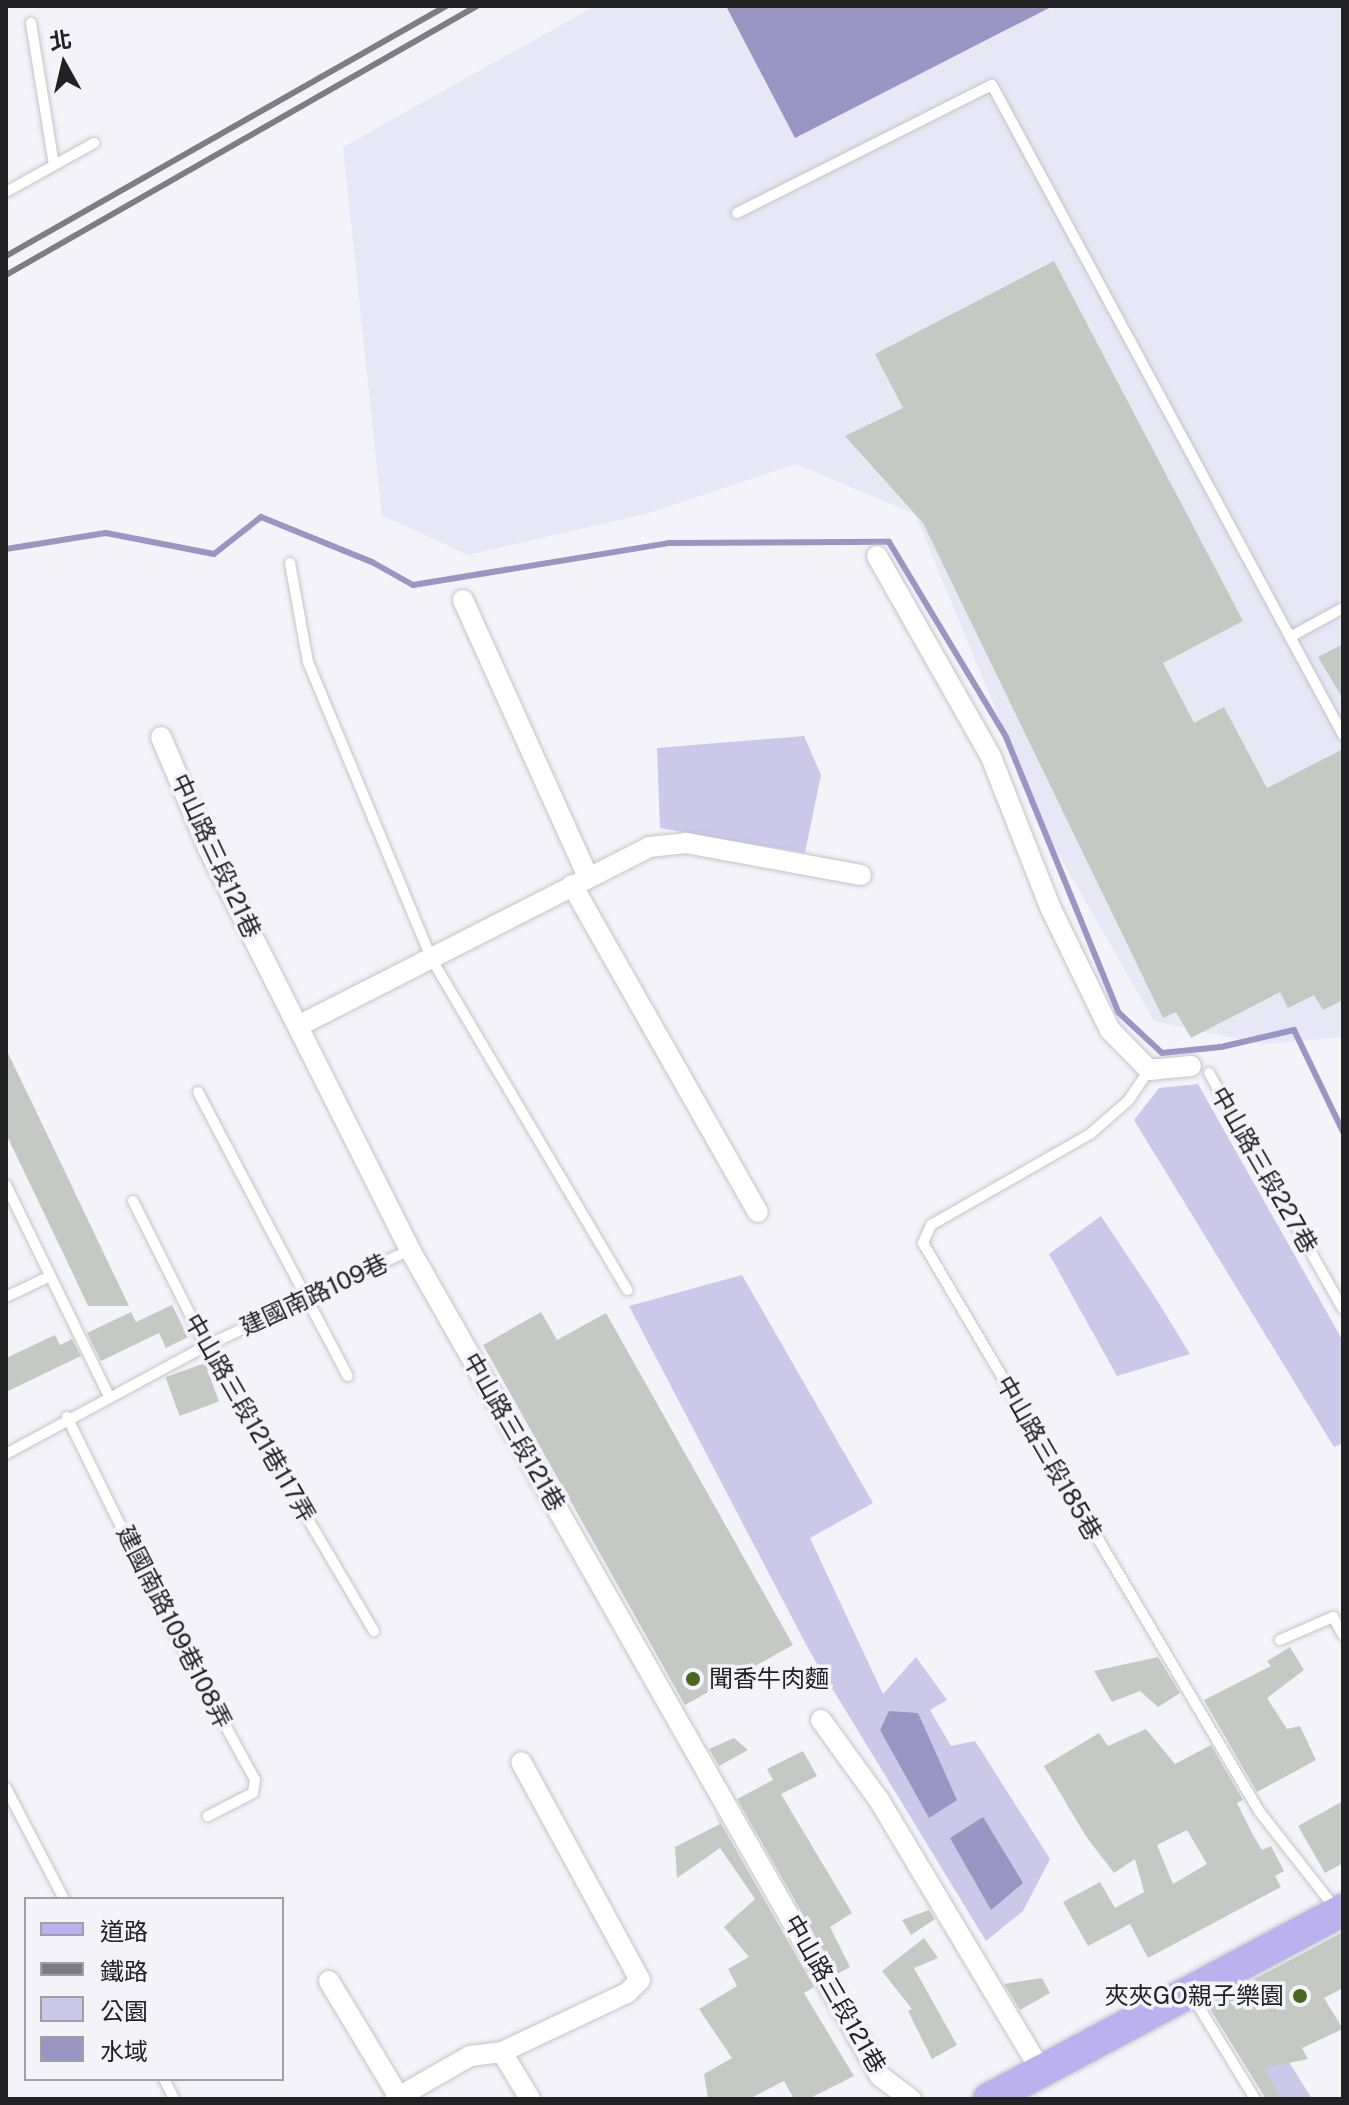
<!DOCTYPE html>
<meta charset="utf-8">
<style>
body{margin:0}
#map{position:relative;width:1349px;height:2105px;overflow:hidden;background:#f4f3fa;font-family:"Public Sans","Noto Sans TC",sans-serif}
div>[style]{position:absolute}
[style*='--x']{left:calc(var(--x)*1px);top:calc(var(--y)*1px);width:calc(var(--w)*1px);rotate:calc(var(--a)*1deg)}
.built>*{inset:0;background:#e8e7f5}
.green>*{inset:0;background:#cbc8ea}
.water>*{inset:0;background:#9a96c3}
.stream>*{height:6px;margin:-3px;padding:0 3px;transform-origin:3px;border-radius:3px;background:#9a96c3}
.building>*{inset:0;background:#c6c9c3;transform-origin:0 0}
.roads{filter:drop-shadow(0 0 2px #c4c4ca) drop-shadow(0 0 2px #c4c4ca)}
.service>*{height:10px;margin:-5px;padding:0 5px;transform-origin:5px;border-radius:5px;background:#fff}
.minor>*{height:20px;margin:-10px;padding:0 10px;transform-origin:10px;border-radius:10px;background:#fff}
.primary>*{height:32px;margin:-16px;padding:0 16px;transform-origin:16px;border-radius:16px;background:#bab1ee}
.rail>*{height:6px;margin:-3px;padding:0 3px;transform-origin:3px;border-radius:3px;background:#7e7e82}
.dots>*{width:22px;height:22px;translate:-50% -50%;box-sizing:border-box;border:4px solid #f4f3fa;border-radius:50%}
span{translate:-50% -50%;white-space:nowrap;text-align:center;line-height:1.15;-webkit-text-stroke:7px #f4f3fa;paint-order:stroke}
.street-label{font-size:24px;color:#222224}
.poi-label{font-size:24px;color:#222224}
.left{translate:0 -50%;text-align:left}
.right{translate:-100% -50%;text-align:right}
.frame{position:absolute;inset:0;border:8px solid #222224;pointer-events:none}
.legend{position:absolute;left:24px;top:1897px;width:260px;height:184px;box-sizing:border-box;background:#f4f3fa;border:2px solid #a09fa4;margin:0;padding:10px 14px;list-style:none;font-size:24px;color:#222224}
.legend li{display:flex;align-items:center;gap:16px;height:40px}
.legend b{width:40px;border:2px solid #a09fa4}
.north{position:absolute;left:24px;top:24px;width:80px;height:80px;-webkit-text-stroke:6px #f4f3fa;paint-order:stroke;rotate:352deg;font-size:22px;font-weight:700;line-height:32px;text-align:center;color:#222224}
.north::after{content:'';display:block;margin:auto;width:28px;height:36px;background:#222224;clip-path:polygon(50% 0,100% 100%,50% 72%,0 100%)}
</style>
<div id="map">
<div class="built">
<div style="clip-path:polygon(595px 6px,1343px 6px,1343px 1037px,1263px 1044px,1154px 1021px,1047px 834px,915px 514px,796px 464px,649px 513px,468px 555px,382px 515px,343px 147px)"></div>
</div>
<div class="green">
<div style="clip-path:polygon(804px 736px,821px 775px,805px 853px,660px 828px,657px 748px)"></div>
<div style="clip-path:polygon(1198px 1084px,1343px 1341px,1343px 1443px,1334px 1447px,1134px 1120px,1159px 1088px)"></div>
<div style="clip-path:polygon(1101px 1216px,1155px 1297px,1190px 1354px,1117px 1376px,1049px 1254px)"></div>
<div style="clip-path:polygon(742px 1275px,873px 1503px,810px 1538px,883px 1694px,916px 1657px,947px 1700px,930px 1710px,951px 1746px,975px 1741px,1050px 1859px,1023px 1911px,986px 1941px,810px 1652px,629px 1306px)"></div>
<div style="clip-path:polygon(1244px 1989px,1312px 2099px,1281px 2099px,1222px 2002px)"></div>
</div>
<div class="water">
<div style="clip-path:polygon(726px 6px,1048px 6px,1049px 8px,795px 138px)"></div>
<div style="clip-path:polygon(889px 1711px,918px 1713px,957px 1800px,929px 1818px,880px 1730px)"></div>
<div style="clip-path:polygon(983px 1817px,1023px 1883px,991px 1910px,950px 1838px)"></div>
</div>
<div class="stream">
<div style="--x:6;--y:549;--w:101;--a:-9.1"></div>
<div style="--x:106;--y:533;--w:110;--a:11"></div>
<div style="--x:214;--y:554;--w:60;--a:-38.2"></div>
<div style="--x:261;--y:517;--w:120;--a:22.1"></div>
<div style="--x:372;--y:562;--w:47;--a:29.3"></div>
<div style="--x:413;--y:585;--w:259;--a:-9.3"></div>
<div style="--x:669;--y:543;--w:220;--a:-0.3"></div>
<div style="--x:889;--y:542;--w:227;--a:59"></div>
<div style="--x:1006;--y:737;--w:297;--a:67.8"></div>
<div style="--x:1118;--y:1012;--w:60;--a:43"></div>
<div style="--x:1162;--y:1053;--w:59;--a:-5.8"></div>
<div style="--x:1221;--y:1047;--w:75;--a:-13.1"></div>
<div style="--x:1294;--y:1030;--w:113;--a:64.3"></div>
</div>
<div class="building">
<div style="clip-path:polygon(1054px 261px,1243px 621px,1163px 663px,1194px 723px,1224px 707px,1267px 788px,1343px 749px,1343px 1000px,1323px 1010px,1314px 995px,1288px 1008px,1280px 992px,1191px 1038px,1176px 1012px,1163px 1018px,923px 523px,845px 436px,903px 408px,875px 354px)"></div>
<div style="clip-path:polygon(1343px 644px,1343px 699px,1318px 657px)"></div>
<div style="clip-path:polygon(6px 1049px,35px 1109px,129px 1306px,88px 1306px,66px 1259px,6px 1134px)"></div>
<div style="clip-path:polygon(172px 1305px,188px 1337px,166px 1348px,159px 1333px,101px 1361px,87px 1333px,131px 1312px,136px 1322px)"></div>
<div style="clip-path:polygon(541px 1312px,557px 1340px,606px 1313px,793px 1645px,685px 1705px,483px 1345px)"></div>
<div style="clip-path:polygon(55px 1335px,60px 1345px,72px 1339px,81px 1356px,6px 1392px,6px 1358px)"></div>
<div style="left:205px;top:1363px;width:41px;height:42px;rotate:70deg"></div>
<div style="clip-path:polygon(1290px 1647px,1304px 1670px,1267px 1698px,1287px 1729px,1300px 1726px,1316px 1760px,1257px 1792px,1204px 1700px,1271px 1666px,1267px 1661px)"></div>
<div style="clip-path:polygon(1158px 1657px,1180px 1693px,1158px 1707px,1140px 1691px,1112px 1702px,1094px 1671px)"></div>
<div style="clip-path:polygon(evenodd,1146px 1729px,1175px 1764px,1211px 1745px,1243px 1800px,1237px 1803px,1253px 1835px,1262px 1850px,1271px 1846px,1284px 1871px,1275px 1876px,1281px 1887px,1148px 1958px,1130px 1924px,1088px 1946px,1063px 1902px,1100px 1882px,1115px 1908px,1144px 1892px,1135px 1859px,1114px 1873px,1087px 1838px,1044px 1766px,1099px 1733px,1108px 1746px,1146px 1729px,1187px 1830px,1207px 1864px,1173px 1884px,1157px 1845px,1187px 1830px)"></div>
<div style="clip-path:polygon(734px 1738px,748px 1750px,719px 1766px,709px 1749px)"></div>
<div style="clip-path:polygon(803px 1751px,817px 1776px,781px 1794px,852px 1913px,830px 1927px,850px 1967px,837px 1974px,737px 1799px,773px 1780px,767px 1769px)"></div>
<div style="clip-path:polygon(1343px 1801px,1343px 1863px,1325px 1873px,1298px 1826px)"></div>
<div style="clip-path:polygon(714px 1811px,814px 1987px,804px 1993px,854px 2076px,808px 2099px,794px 2099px,784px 2081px,749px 2099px,708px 2099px,704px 2074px,732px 2058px,699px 2009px,737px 1986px,728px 1969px,749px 1957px,724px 1927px,755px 1899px,720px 1848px,677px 1878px,675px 1847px,720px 1824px)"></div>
<div style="clip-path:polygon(929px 1910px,935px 1919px,911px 1935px,902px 1920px)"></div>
<div style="clip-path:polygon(1343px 1932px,1343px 1988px,1324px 1998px,1343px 2029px,1302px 2048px,1308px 2059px,1264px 2068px,1282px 2099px,1266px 2099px,1207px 2004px)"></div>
<div style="clip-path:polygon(924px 1938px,938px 1958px,914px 1968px,957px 2045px,932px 2059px,908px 2011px,912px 2009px,882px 1971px)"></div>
<div style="clip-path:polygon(1042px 1978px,1050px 1993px,1020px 2010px,1004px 1984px)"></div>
</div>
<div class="roads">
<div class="service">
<div style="--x:31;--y:23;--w:144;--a:80.8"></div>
<div style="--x:6;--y:192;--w:101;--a:-29.1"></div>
<div style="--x:737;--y:213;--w:285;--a:-26.7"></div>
<div style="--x:992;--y:85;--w:739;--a:61.63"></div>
<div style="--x:290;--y:563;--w:101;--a:79.7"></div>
<div style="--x:308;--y:662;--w:321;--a:67.4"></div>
<div style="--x:431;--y:958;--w:386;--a:59.4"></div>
<div style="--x:1290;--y:637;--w:60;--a:-28.7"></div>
<div style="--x:1149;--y:1070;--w:36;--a:124"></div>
<div style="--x:1129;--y:1100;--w:52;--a:138.9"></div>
<div style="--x:1090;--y:1134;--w:183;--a:150.2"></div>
<div style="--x:931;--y:1225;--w:20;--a:114"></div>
<div style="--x:923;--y:1243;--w:660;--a:59.39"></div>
<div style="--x:1259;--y:1811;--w:123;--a:51.9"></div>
<div style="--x:1209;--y:1073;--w:271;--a:60.4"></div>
<div style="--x:198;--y:1092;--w:321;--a:62.2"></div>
<div style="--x:6;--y:1185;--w:235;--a:64"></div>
<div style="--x:133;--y:1201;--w:162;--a:63.3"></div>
<div style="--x:206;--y:1346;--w:331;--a:59.5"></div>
<div style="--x:6;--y:1297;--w:49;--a:-25.5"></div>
<div style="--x:67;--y:1417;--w:222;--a:63.8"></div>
<div style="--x:165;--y:1616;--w:187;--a:61.2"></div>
<div style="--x:255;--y:1780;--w:13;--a:99"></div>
<div style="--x:253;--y:1793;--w:51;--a:152.9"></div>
<div style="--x:6;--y:1454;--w:227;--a:-28.4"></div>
<div style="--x:206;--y:1346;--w:225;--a:-25.2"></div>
<div style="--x:1280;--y:1640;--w:58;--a:-23.5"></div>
<div style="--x:1333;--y:1617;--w:21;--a:61"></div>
<div style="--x:6;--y:1788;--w:125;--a:62.4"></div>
<div style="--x:1191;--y:1994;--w:123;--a:58.6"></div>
<div style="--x:164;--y:2079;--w:22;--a:63"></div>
</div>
<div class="minor">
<div style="--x:877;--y:556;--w:231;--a:60.4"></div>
<div style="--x:991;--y:757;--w:161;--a:68.5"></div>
<div style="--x:1050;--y:907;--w:137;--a:64"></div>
<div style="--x:1110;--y:1030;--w:56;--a:45.7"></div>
<div style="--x:1149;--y:1070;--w:42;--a:-5.4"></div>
<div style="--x:463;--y:600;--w:302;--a:65.7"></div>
<div style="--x:161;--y:737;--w:123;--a:67"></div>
<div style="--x:209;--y:850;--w:448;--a:63.3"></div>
<div style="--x:410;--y:1250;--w:950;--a:60.36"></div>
<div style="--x:880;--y:2076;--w:39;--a:37"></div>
<div style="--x:572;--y:885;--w:376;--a:60.4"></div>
<div style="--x:300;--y:1025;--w:392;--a:-27"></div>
<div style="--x:649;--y:847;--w:37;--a:-6"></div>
<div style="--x:686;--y:843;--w:178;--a:10.4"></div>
<div style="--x:821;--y:1720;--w:99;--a:54.1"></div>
<div style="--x:879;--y:1800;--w:316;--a:59.1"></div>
<div style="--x:329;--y:1981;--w:135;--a:58.9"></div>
<div style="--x:502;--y:2052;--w:55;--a:59.2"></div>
<div style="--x:395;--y:2099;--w:86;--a:-29.8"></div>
<div style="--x:470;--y:2056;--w:32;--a:-7"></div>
<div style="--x:502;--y:2052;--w:138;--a:-25.3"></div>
<div style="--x:627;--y:1993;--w:18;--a:-45"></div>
<div style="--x:640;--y:1980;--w:248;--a:-118.6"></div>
</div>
<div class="primary">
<div style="--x:989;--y:2099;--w:401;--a:-28.1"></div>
</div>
</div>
<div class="rail">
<div style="--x:6;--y:256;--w:506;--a:-29.6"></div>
<div style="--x:6;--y:275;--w:542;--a:-29.73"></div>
</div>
<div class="dots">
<div style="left:693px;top:1679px;background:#47681e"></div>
<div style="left:1300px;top:1996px;background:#47681e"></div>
</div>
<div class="street-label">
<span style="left:216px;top:856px;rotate:65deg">中山路三段121巷</span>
<span style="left:1264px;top:1170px;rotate:60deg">中山路三段227巷</span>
<span style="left:314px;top:1295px;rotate:-25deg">建國南路109巷</span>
<span style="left:250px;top:1418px;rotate:60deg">中山路三段121巷117弄</span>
<span style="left:514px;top:1432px;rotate:60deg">中山路三段121巷</span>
<span style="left:1049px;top:1458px;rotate:60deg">中山路三段185巷</span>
<span style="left:174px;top:1627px;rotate:63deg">建國南路109巷108弄</span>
<span style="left:835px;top:1994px;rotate:60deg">中山路三段121巷</span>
</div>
<div class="poi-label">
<span class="left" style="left:709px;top:1679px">聞香牛肉麵</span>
<span class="right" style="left:1284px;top:1996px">夾夾GO親子樂園</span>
</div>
<div class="frame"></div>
<ul class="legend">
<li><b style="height:10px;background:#bab1ee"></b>道路</li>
<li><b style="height:10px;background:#7e7e82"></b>鐵路</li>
<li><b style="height:22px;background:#cbc8ea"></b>公園</li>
<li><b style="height:22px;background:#9a96c3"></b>水域</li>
</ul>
<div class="north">北</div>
</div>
